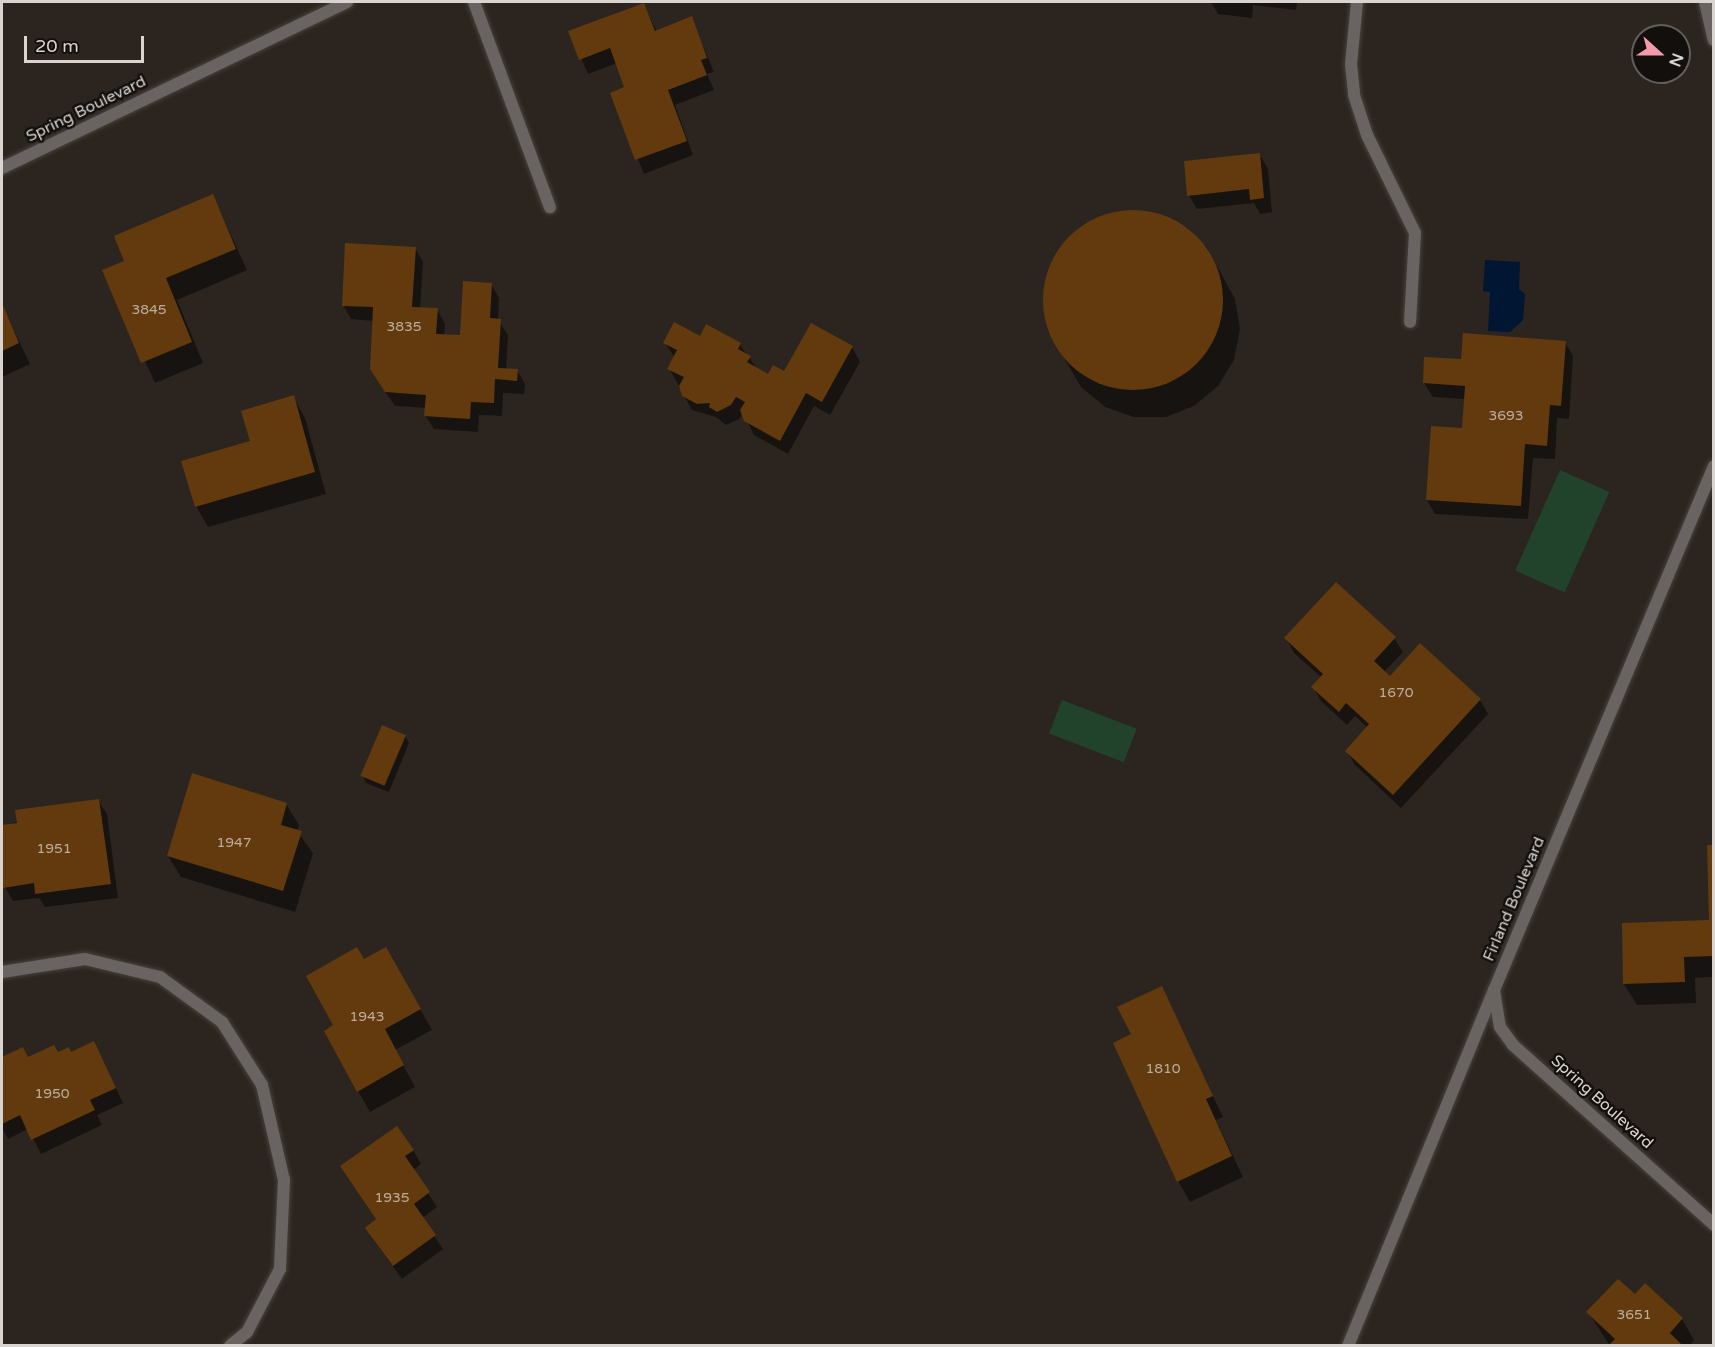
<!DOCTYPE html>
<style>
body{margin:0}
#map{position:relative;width:1715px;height:1347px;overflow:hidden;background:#2c251f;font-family:"Varela Round",sans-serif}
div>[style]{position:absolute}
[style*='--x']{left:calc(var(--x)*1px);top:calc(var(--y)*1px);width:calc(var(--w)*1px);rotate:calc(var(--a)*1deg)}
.green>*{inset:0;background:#21432c;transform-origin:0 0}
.water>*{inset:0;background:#001633}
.shadow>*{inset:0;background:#0007}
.building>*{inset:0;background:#633a0d;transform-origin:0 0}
.round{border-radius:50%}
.roads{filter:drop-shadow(0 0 2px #48413b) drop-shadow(0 0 2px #48413b)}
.minor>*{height:12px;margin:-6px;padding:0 6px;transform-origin:6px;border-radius:6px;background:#696461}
.tertiary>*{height:12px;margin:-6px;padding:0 6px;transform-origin:6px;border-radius:6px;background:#696461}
span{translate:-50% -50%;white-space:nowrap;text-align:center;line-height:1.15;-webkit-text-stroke:5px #120f0c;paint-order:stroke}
.number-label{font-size:14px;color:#bcae9f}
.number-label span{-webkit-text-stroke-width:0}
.street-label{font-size:16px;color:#d9d4d0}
.frame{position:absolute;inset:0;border:3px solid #d9d4d0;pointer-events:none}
.north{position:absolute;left:1631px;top:24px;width:60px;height:60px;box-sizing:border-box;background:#120f0c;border:2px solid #625e5a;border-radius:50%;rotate:111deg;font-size:16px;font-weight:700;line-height:24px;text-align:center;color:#d9d4d0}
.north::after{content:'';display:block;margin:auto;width:21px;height:27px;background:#f29aac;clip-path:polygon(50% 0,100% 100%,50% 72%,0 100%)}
.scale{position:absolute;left:24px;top:36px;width:120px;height:27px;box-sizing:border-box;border:3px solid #d9d4d0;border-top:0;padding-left:8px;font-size:18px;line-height:21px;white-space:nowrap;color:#d9d4d0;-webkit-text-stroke:4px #120f0c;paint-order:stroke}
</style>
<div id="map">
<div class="green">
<div style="left:1560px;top:470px;width:54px;height:110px;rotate:24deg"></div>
<div style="left:1062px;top:700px;width:80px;height:36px;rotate:21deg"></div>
</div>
<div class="water">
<div style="clip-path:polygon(1485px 260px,1520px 262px,1519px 289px,1525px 294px,1523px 320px,1510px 332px,1488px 331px,1490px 292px,1483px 291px)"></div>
</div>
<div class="shadow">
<div style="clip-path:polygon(1203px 2px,1297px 2px,1296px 10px,1253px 5px,1252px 18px,1218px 14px,1211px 2px)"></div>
<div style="clip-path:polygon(644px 5px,657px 32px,691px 18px,714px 72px,707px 74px,714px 90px,675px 105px,693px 155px,644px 174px,612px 93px,626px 88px,617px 63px,588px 74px,570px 32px)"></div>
<div style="clip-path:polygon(1260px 155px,1268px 169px,1272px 212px,1260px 214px,1254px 203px,1197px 209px,1189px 195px)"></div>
<div style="clip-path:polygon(213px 196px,247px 270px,177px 300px,203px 363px,155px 383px,104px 271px,126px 262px)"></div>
<div style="clip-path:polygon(1121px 211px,1146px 211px,1169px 218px,1190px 230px,1207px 248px,1235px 299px,1240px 329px,1234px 360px,1218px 386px,1194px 406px,1166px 417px,1134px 417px,1105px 407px,1081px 387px,1049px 332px,1044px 301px,1049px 270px,1060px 248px,1077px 231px,1097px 218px)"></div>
<div style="clip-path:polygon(415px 248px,423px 262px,420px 309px,437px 309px,445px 324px,444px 336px,461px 337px,491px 284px,499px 298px,498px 320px,508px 335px,506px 370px,517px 370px,525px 384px,524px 394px,503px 393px,502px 416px,479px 415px,478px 432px,434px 429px,425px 415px,426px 408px,395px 406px,380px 384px,374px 321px,351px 319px,343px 305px)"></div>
<div style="clip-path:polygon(2px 305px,30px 364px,2px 377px)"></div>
<div style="clip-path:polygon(700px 338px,740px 345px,758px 370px,768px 376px,785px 373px,852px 347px,860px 362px,830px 415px,814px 406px,788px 454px,754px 435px,743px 413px,739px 419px,726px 425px,716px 417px,692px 410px,669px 368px,675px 358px,665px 343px)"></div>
<div style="clip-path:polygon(1565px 342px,1573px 356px,1569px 419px,1557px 418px,1555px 459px,1533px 458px,1528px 519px,1435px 514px,1427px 500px,1463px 429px,1465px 399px,1433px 397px,1424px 383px,1463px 361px)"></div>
<div style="clip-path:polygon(293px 397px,305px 418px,326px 494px,208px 527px,196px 506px)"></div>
<div style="clip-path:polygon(1286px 638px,1394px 638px,1403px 652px,1384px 672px,1390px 678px,1480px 700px,1488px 714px,1401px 808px,1355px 765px,1347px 751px,1368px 728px,1355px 716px,1347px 725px,1321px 701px,1313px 687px,1322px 678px,1294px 653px)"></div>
<div style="clip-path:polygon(405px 736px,409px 743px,389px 792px,366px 783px,363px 776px)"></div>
<div style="clip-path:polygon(98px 800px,107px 814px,118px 898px,45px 907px,39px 898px,13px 901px,5px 887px,2px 826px)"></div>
<div style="clip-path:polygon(286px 804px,299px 825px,297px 831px,313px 853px,295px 912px,181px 877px,168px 856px)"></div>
<div style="clip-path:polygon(1714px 846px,1714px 977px,1695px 978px,1696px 1003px,1637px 1005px,1624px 984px,1710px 921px)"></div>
<div style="clip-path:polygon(386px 949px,432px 1030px,395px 1050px,415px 1087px,370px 1112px,358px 1091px,335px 1026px,363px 961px)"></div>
<div style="clip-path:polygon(1161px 988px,1223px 1117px,1216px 1120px,1243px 1177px,1190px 1202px,1178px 1181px,1133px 1035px)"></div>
<div style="clip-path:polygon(22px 1049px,28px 1059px,71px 1053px,101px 1057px,123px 1103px,97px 1115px,102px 1125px,41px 1154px,28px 1129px,8px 1139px,2px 1127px,2px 1059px)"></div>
<div style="clip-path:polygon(413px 1150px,421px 1164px,413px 1170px,437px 1207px,422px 1218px,443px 1249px,402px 1279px,375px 1242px,377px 1220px,342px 1167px)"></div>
<div style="clip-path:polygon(1635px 1296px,1682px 1319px,1694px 1340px,1689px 1346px,1610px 1346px,1588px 1312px)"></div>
</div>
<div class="building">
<div style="clip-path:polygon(644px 3px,655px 31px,692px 16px,707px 58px,701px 60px,707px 75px,668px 90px,687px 141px,635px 160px,610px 93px,624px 87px,610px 48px,579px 60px,568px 31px)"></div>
<div style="clip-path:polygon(1260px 153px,1264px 198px,1250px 200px,1249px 189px,1187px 196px,1184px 161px)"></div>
<div style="clip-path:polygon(213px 194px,236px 249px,166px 278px,192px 342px,141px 363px,102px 270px,124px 261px,114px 236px)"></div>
<div class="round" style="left:1043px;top:210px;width:180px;height:180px"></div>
<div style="clip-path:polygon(345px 243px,416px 247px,412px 307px,438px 308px,436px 334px,460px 335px,463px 281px,492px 283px,490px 318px,501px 319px,498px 368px,518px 369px,517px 381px,495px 379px,494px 403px,471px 402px,470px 419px,424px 416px,426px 395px,385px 392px,370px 369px,373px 307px,342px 306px)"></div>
<div style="clip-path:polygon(2px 303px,19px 343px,2px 351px)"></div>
<div style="clip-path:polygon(674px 322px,700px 336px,706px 324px,741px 343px,738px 349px,751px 356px,747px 362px,768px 374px,773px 365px,784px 371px,811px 323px,853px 346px,822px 402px,806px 393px,780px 441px,744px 421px,740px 410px,745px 402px,736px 397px,731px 405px,717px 412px,709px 407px,710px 403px,697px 404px,682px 396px,679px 386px,684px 377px,667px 369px,677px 350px,663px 343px)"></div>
<div style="clip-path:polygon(1463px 333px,1566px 341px,1561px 406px,1550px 405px,1547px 446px,1525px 444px,1521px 506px,1426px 500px,1431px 426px,1462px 428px,1465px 386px,1423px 383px,1424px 357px,1461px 359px)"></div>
<div style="clip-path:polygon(294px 395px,315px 472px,195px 507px,181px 461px,250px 441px,241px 411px)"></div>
<div style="clip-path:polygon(1336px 582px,1396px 637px,1374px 661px,1390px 676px,1420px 643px,1481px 699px,1393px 795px,1345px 751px,1369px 724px,1346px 703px,1339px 712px,1311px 687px,1323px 674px,1284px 638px)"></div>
<div style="left:382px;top:725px;width:26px;height:55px;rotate:23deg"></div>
<div style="clip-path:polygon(192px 773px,287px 803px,281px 825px,302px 831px,283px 891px,167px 856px)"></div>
<div style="clip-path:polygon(99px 799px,111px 884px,35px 894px,34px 883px,3px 888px,2px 825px,17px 823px,15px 810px)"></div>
<div style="clip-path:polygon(1707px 845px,1714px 845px,1714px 956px,1684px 957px,1685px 982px,1623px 984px,1622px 923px,1709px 920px)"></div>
<div style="clip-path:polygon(357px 947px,364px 959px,386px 947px,421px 1009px,385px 1029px,404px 1065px,357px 1092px,324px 1031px,333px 1025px,306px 976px)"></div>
<div style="clip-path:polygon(1162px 986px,1213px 1096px,1206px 1099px,1232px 1156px,1177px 1182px,1113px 1043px,1131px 1034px,1117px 1007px)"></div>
<div style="clip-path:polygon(94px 1041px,116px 1088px,90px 1100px,95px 1110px,31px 1140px,20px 1115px,2px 1124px,2px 1057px,23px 1047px,28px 1057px,54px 1045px,58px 1052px,69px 1047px,71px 1052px)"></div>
<div style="clip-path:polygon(397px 1126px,414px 1150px,405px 1156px,430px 1192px,414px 1204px,436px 1235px,393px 1266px,365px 1228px,376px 1219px,340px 1166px)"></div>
<div style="clip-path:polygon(1618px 1279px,1635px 1294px,1645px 1283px,1683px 1318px,1670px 1333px,1683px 1346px,1608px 1346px,1615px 1339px,1586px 1312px)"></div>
</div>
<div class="roads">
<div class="minor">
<div style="--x:474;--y:2;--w:219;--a:69.7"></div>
<div style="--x:1357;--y:2;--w:62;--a:95.5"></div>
<div style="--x:1351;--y:64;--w:31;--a:84"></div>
<div style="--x:1354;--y:95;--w:42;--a:72"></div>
<div style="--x:1367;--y:135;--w:109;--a:63.9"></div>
<div style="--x:1415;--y:233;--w:89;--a:93.2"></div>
<div style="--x:2;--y:168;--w:383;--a:-25.7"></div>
<div style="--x:2;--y:972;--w:84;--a:-8.9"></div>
<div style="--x:85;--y:959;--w:77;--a:13.5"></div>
<div style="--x:160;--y:977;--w:77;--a:36"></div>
<div style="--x:222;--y:1022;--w:75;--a:57.6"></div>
<div style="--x:262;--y:1085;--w:98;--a:77"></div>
<div style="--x:284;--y:1180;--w:89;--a:92.6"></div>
<div style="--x:280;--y:1269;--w:71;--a:117.6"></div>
<div style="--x:247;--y:1332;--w:22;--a:141"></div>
<div style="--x:1348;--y:1346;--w:385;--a:-67.7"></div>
</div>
<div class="tertiary">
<div style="--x:1705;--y:2;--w:39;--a:77"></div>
<div style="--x:1714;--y:466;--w:568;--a:112.77"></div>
<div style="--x:1494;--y:990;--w:37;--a:81"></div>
<div style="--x:1500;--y:1027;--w:22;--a:54"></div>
<div style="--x:1513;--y:1045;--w:270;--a:41.8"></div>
</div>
</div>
<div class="number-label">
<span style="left:149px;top:310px">3845</span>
<span style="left:404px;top:327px">3835</span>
<span style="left:1506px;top:416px">3693</span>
<span style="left:1396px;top:693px">1670</span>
<span style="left:234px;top:843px">1947</span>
<span style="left:54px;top:849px">1951</span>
<span style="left:367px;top:1017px">1943</span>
<span style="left:1163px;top:1069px">1810</span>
<span style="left:52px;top:1094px">1950</span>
<span style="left:392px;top:1198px">1935</span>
<span style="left:1634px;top:1315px">3651</span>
</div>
<div class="street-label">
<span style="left:86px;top:109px;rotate:-26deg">Spring Boulevard</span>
<span style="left:1514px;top:899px;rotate:-67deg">Firland Boulevard</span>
<span style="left:1602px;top:1102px;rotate:42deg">Spring Boulevard</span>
</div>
<div class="frame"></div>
<div class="north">N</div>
<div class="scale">20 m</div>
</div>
